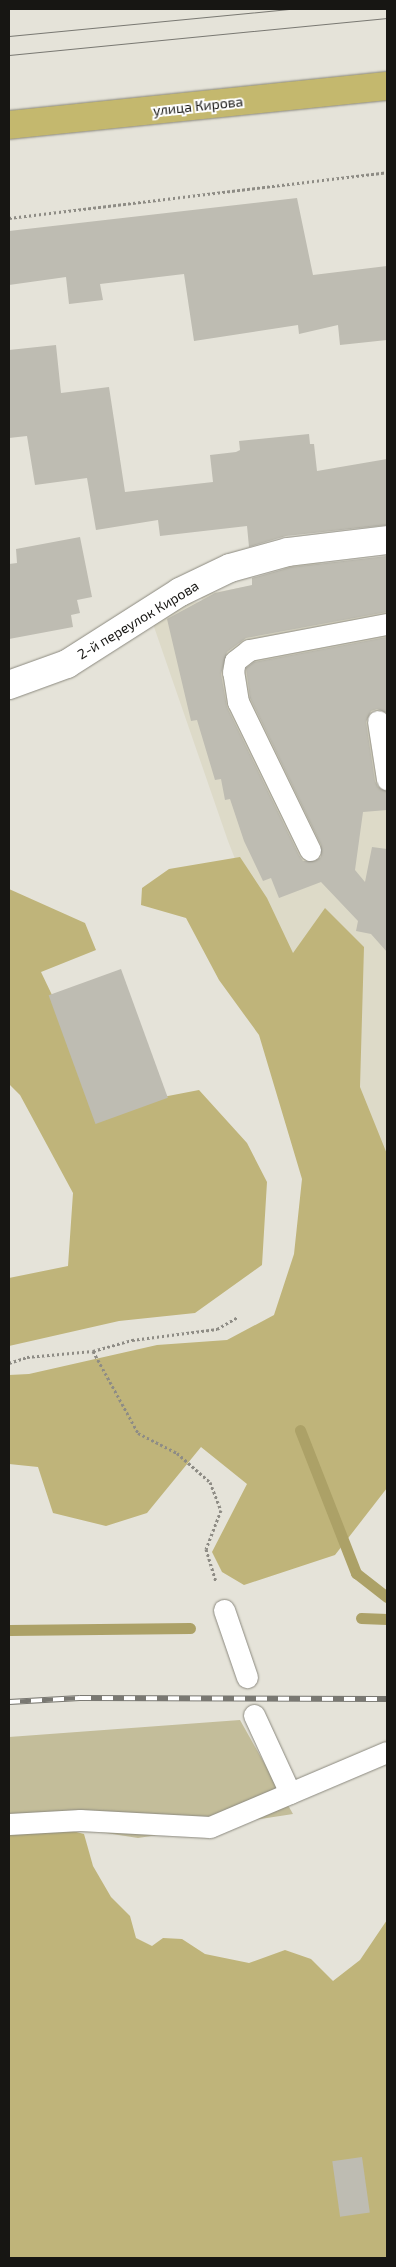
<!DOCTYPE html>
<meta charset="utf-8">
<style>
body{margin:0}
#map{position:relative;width:396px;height:2267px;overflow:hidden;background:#e5e3d9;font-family:"Exo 2",sans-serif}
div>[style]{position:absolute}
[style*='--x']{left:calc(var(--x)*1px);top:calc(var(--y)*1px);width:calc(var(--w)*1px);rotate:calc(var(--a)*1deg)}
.built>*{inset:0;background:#dddac8}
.green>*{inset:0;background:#c3bd9a}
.forest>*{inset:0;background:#bfb47a}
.stream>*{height:11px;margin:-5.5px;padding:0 5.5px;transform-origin:5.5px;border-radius:5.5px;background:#aca167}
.building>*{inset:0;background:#bebcb2;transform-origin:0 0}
.path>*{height:3px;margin-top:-1.5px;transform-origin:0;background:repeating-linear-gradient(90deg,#8e8c85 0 2.5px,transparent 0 5px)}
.roads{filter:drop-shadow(0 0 1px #8b897f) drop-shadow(0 0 1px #8b897f)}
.lane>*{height:21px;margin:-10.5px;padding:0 10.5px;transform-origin:10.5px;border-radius:10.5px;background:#fff}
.street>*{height:28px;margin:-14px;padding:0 14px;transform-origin:14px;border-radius:14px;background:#fff}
.primary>*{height:28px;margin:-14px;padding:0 14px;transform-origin:14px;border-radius:14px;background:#c4b86e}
.tram>*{height:1px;margin:-0.5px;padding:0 0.5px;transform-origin:0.5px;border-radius:0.5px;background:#797872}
.rail>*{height:5.5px;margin-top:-2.75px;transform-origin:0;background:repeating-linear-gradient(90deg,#fff 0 11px,#797872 0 22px);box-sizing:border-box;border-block:1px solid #797872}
span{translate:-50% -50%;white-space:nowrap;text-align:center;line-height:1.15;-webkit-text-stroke:4px #fff;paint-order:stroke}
.street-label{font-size:14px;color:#171613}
.frame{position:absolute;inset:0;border:10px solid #171613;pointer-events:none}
</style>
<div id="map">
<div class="built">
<div style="clip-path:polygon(320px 559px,322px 571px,387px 559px,387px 1245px,228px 841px,152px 621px,165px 608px,202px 601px,201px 595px,286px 579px,284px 566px)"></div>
</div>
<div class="green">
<div style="clip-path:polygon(240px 1720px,293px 1814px,138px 1838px,61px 1826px,9px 1830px,9px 1737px)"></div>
</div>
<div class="forest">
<div style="clip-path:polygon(240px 857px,267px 898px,293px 953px,325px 908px,364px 947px,360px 1087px,387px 1154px,387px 1488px,335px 1555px,244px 1585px,222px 1572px,212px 1552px,247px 1484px,201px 1447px,147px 1513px,106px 1526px,53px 1513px,38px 1467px,9px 1464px,9px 1375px,29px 1374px,157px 1345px,227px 1340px,274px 1315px,294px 1254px,302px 1179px,259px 1035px,219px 980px,186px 918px,141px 905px,142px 888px,169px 869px)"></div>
<div style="clip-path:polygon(9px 889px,85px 923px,96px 950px,41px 972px,106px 1108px,199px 1090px,247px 1143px,267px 1182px,262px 1265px,195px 1313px,119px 1321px,9px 1346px,9px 1278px,68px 1266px,73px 1193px,20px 1095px,9px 1084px)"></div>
<div style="clip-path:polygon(61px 1828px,84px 1834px,93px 1866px,111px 1897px,130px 1916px,136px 1938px,152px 1946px,163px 1938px,182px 1939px,205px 1954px,249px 1963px,285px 1950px,311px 1959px,333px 1981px,360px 1960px,387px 1920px,387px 2258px,9px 2258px,9px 1831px)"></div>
</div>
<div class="stream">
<div style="--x:300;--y:1430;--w:154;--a:68.6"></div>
<div style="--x:356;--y:1573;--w:39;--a:38"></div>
<div style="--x:361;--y:1618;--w:26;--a:2"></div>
<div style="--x:9;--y:1630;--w:181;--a:-0.6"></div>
</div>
<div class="building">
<div style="clip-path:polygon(297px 198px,313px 275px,387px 266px,387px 340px,340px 345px,338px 325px,299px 334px,298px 325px,194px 341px,184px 274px,100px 284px,103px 300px,69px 304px,66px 277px,9px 285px,9px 231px)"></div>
<div style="clip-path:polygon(56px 345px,61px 393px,109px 387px,125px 492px,213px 482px,210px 455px,236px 452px,240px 450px,239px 441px,309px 434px,310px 444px,314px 444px,317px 471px,387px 459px,387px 525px,286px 536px,249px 547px,247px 526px,160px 536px,158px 520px,96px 530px,87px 478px,35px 485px,27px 436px,9px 438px,9px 350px)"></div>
<div style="clip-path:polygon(80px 537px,92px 597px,77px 600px,80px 613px,71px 615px,73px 627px,9px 639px,9px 564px,17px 563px,16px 549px)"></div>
<div style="clip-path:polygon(387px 556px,387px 612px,246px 638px,227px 652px,221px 674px,227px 707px,299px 855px,303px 861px,315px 861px,321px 857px,321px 845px,250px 698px,246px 668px,254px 662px,387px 637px,387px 713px,377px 709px,371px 711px,366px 722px,375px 781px,378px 787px,387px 791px,387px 810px,363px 812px,355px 870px,365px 882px,372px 847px,387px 849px,387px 952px,371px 934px,356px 931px,358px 921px,321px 882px,279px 898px,271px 878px,263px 881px,244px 841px,230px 799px,225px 800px,221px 779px,215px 780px,197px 720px,191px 721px,167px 619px,215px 593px,252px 585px,252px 578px,291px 567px)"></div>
<div style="left:121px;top:969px;width:137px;height:77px;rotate:70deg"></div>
<div style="left:362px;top:2157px;width:56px;height:30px;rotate:82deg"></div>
</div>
<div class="path">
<div style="--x:9;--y:218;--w:381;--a:-6.9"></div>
<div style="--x:93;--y:1351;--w:41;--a:-15.8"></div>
<div style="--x:132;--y:1340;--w:86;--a:-7.4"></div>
<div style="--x:217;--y:1329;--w:24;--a:-30"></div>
<div style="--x:9;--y:1363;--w:19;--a:-18"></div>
<div style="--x:27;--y:1357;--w:66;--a:-5.2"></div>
<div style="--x:93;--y:1351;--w:94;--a:61.2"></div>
<div style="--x:138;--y:1433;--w:44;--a:27.1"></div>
<div style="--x:177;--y:1453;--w:44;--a:41.3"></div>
<div style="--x:210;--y:1482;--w:30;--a:69"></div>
<div style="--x:221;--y:1510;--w:42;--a:111"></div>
<div style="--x:206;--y:1549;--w:34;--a:73"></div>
</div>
<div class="roads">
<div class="lane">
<div style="--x:378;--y:721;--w:59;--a:81.2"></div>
<div style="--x:310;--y:850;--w:165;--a:-115.9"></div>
<div style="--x:238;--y:702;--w:30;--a:-99"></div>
<div style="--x:233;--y:672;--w:11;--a:-80"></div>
<div style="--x:235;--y:661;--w:18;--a:-38"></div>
<div style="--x:249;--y:650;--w:140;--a:-10.7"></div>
<div style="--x:224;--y:1610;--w:71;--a:71.1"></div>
<div style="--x:254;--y:1715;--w:86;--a:65.2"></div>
<div style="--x:9;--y:1824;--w:71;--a:-3.2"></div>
<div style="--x:80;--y:1820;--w:130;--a:3.1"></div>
<div style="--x:210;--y:1827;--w:192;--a:-23"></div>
</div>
<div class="street">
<div style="--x:9;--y:685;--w:62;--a:-19.9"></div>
<div style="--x:67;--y:664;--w:134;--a:-32.5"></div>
<div style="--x:180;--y:592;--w:55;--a:-25.6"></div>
<div style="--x:230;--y:568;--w:60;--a:-15.4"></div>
<div style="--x:288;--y:552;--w:100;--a:-6.9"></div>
</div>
<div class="primary">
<div style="--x:9;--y:125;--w:380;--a:-5.9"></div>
</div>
</div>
<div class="tram">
<div style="--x:9;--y:36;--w:281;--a:-5.5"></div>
<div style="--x:9;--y:55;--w:380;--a:-5.6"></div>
</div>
<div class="rail">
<div style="--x:9;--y:1702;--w:71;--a:-3.2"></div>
<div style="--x:80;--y:1698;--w:307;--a:0.2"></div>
</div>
<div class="street-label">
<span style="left:198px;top:106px;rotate:-6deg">улица Кирова</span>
<span style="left:138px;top:620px;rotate:-31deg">2-й переулок Кирова</span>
</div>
<div class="frame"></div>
</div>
